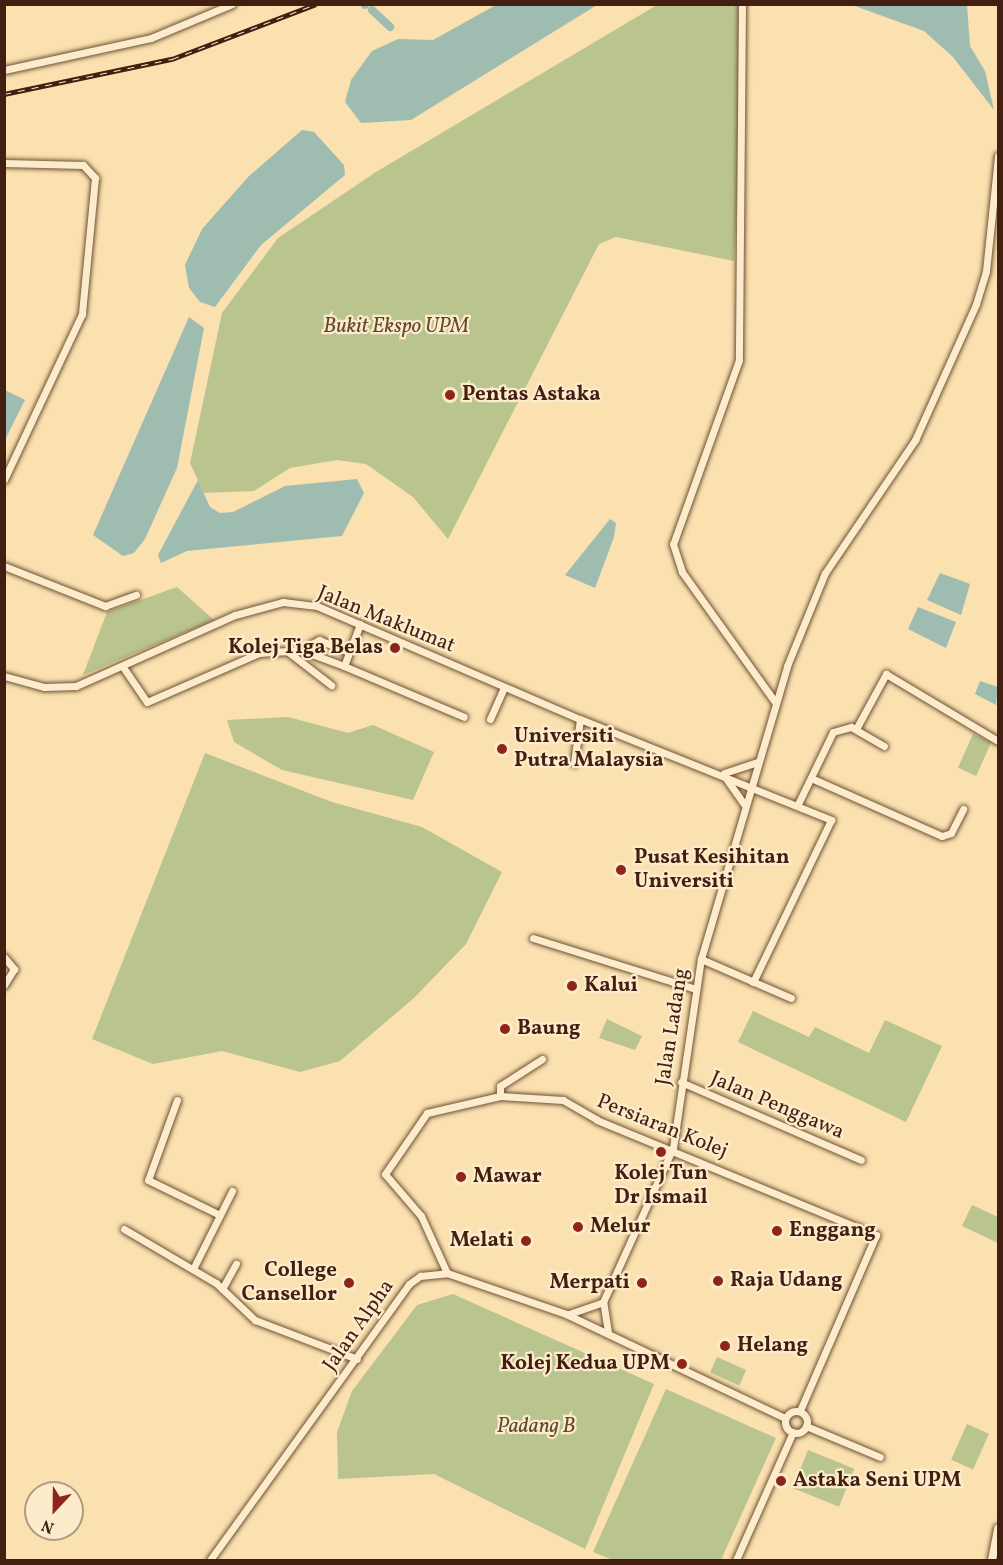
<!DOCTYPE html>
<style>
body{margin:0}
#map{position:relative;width:1003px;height:1565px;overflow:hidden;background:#fae1af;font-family:Vollkorn,serif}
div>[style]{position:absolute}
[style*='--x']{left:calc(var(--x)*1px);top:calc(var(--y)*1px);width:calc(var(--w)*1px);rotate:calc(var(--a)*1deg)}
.green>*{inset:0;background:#bac48e;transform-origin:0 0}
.water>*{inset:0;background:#9fbcb1}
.canal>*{height:8px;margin:-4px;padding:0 4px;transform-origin:4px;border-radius:4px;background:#9fbcb1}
.roads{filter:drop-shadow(0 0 2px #715038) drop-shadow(0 0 2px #715038)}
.minor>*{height:7px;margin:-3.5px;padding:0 3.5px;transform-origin:3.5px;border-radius:3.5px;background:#fceccb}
.minor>.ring{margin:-3.5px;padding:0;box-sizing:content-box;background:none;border:7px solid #fceccb;border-radius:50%}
.tertiary>*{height:8px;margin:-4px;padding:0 4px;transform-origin:4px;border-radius:4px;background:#fceccb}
.rail>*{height:4.5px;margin-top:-2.25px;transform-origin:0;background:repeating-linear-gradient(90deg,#fceccb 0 7px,#431f11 0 14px);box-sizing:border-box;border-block:2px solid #431f11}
.dots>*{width:16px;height:16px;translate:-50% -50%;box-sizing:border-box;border:3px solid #fceccb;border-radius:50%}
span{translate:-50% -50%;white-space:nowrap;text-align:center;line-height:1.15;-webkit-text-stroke:4.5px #fceccb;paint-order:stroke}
.park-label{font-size:21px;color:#614830;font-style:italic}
.poi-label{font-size:21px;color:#431f11;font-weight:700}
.left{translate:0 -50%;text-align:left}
.right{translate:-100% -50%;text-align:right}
.street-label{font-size:21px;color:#431f11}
.frame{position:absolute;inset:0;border:6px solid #431f11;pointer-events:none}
.north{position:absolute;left:24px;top:1481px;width:60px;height:60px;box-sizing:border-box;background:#fceccb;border:2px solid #b29a81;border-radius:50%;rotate:202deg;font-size:16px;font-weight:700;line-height:24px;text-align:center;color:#431f11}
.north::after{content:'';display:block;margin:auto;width:21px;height:27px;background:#8f2418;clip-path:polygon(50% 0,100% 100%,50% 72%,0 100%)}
</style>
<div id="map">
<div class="green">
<div style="clip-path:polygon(657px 5px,746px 5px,734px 261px,616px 237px,599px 244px,448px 539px,413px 497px,366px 464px,337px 460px,290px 468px,254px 491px,204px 493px,190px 463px,222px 313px,278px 238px,376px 172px)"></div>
<div style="clip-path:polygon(177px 587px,214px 620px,83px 675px,107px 612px)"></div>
<div style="clip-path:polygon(288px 717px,348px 733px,373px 725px,434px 752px,413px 800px,282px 770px,234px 742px,227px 720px)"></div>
<div style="left:973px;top:734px;width:20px;height:37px;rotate:24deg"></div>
<div style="clip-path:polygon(205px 753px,332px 802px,422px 827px,502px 872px,466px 944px,414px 998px,340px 1061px,300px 1072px,222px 1051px,153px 1064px,92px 1039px)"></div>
<div style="clip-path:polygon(753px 1011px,809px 1037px,815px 1027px,869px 1053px,885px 1020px,942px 1046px,906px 1122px,738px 1042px)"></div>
<div style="clip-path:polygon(607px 1019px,642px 1036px,635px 1050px,599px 1038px)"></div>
<div style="clip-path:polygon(972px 1205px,998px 1217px,998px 1243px,962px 1226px)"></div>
<div style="clip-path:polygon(453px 1294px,654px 1384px,585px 1549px,434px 1474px,338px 1479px,337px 1432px,352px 1391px,417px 1305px)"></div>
<div style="left:717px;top:1357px;width:32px;height:17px;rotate:24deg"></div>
<div style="clip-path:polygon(666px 1389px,776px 1438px,721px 1560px,613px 1560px,593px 1552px)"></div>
<div style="left:967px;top:1424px;width:24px;height:39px;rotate:24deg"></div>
<div style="left:808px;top:1450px;width:50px;height:41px;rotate:22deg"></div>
</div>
<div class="water">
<div style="clip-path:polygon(496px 5px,597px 5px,411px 120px,361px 123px,345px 102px,351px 80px,372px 51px,398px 39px,433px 40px)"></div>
<div style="clip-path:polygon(852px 5px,967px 5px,970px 46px,985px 71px,994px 110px,953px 57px,924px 31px)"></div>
<div style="clip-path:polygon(302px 130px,314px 132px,344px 165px,345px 175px,261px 245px,215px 307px,200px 302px,189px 288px,185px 265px,202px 229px,249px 176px)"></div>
<div style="clip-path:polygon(189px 317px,204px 328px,177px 468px,145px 539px,134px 553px,123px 556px,93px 535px)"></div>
<div style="clip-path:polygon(5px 390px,25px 400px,5px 440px)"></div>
<div style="clip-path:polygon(357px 479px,364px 493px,342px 536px,187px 551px,161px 563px,158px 555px,198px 480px,210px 507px,220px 513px,233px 512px,285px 486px)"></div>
<div style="clip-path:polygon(610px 519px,616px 523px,614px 537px,595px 588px,565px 575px)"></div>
<div style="clip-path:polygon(940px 573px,970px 584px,961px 615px,927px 600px)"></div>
<div style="clip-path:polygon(918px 607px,956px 622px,946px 648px,908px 629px)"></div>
<div style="clip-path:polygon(980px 681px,998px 687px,996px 705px,975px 694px)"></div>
</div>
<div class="canal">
<div style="--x:365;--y:4;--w:1;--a:90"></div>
<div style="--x:372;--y:10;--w:25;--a:43"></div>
</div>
<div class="roads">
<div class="minor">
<div style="--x:742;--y:4;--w:356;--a:90.5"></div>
<div style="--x:739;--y:360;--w:195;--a:109.7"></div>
<div style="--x:673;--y:544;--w:29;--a:72"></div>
<div style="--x:682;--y:572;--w:160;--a:54.4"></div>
<div style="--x:4;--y:70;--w:150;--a:-12.3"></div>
<div style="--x:151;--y:38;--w:88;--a:-22.8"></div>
<div style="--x:4;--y:163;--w:79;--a:1.5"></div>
<div style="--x:83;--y:165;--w:18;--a:47"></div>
<div style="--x:95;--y:178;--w:137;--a:95.5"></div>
<div style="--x:82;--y:314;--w:183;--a:115.2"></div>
<div style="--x:4;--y:566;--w:109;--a:21.6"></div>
<div style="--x:105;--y:606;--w:33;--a:-20"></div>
<div style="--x:301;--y:650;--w:21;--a:-29"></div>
<div style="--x:319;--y:640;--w:32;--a:22"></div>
<div style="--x:287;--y:651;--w:56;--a:37.7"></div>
<div style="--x:344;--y:666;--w:130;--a:23"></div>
<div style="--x:123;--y:667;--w:42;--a:55.6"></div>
<div style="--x:147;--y:702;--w:122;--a:-23.6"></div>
<div style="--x:259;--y:653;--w:42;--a:-4.1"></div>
<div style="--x:301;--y:650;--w:46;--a:20.4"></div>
<div style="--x:344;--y:666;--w:45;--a:-69.1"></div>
<div style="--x:4;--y:676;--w:41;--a:15.4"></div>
<div style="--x:44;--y:687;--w:32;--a:-2"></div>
<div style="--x:76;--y:686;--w:174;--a:-24.1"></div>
<div style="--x:235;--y:615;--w:50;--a:-15.2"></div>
<div style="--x:283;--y:602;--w:34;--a:7"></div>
<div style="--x:317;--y:606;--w:286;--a:23.3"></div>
<div style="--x:580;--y:719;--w:271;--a:21.9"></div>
<div style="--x:831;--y:820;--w:180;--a:115.7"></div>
<div style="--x:490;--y:719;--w:35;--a:-66"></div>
<div style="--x:856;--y:729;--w:63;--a:-61.4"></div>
<div style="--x:886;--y:674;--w:131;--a:30.9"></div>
<div style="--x:574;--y:763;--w:44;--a:-82.2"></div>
<div style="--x:724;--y:773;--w:35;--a:-18"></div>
<div style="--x:725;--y:777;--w:33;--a:55"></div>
<div style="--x:811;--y:778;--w:143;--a:23.9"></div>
<div style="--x:942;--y:836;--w:9;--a:-18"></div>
<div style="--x:951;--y:833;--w:27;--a:-63"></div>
<div style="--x:798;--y:804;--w:80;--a:-64.1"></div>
<div style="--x:833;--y:732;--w:19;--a:-16"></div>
<div style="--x:851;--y:727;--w:38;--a:30"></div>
<div style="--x:533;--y:938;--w:171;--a:17.4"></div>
<div style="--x:4;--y:957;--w:16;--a:50"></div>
<div style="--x:14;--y:969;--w:19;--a:122"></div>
<div style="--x:701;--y:959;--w:98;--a:23.4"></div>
<div style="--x:681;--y:1082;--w:196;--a:23.4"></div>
<div style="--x:500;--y:1096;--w:10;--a:-90"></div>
<div style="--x:500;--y:1086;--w:50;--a:-32.7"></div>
<div style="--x:177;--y:1100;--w:85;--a:109.9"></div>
<div style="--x:148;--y:1180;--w:78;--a:25.9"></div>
<div style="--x:124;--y:1229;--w:107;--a:30.4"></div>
<div style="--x:216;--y:1283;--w:54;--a:43.5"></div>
<div style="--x:255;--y:1320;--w:109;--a:20.9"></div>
<div style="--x:194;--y:1267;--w:85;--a:-63.4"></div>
<div style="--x:447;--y:1273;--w:63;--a:-114.5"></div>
<div style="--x:421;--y:1216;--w:55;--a:-130.6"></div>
<div style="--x:385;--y:1174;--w:74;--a:-55.5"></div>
<div style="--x:427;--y:1113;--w:75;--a:-13.1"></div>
<div style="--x:500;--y:1096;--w:63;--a:3.6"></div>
<div style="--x:563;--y:1100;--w:39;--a:30"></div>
<div style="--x:597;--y:1120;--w:302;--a:22.4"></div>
<div style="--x:876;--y:1235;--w:192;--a:113.4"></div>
<div style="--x:222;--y:1289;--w:29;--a:-61"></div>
<div style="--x:569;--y:1314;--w:36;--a:-19"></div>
<div style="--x:608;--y:1332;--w:30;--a:-99"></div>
<div style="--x:603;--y:1302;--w:169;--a:-65.6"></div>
<div style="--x:673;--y:1148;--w:191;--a:-81.6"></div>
<div style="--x:701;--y:959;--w:305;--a:-73.6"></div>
<div style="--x:787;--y:666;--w:100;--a:-67.8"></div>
<div style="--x:825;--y:573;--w:161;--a:-55.9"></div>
<div style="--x:915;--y:440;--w:149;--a:-65.8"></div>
<div style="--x:976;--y:304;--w:34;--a:-73"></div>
<div style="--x:986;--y:271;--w:116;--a:-84"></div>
<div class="ring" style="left:785px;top:1411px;width:15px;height:15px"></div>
<div style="--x:806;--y:1426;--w:80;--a:22.7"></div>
<div style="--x:210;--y:1560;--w:340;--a:-54.2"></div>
<div style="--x:409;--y:1284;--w:14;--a:-36"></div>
<div style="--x:420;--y:1276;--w:27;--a:-6"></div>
<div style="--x:447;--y:1273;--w:126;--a:19"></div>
<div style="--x:566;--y:1314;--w:242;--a:25.4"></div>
<div style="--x:736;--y:1560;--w:140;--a:-66"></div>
</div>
<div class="tertiary">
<div style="--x:992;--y:1560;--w:32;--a:-79"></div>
</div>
</div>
<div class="rail">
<div style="--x:4;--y:94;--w:172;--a:-11.8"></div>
<div style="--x:172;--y:59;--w:154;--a:-20.9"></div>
</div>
<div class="dots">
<div style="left:450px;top:395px;background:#8f2418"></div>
<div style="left:395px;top:648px;background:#8f2418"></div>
<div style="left:502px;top:749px;background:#8f2418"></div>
<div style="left:621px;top:870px;background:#8f2418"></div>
<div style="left:572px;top:986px;background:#8f2418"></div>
<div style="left:505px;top:1029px;background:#8f2418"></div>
<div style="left:661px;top:1152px;background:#8f2418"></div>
<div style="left:461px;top:1177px;background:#8f2418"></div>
<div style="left:578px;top:1227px;background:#8f2418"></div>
<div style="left:777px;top:1231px;background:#8f2418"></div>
<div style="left:526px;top:1241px;background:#8f2418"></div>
<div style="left:718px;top:1281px;background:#8f2418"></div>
<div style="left:349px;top:1283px;background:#8f2418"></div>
<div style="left:642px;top:1283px;background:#8f2418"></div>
<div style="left:725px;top:1346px;background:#8f2418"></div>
<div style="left:682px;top:1364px;background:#8f2418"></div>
<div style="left:781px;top:1481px;background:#8f2418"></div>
</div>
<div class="park-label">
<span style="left:396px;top:327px">Bukit Ekspo UPM</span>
<span style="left:536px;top:1427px">Padang B</span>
</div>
<div class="poi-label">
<span class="left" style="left:462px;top:395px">Pentas Astaka</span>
<span class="right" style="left:383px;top:648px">Kolej Tiga Belas</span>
<span class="left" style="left:514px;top:749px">Universiti<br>Putra Malaysia</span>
<span class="left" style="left:634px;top:870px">Pusat Kesihitan<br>Universiti</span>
<span class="left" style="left:584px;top:986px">Kalui</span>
<span class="left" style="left:517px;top:1029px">Baung</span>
<span style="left:661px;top:1186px">Kolej Tun<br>Dr Ismail</span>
<span class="left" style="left:473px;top:1177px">Mawar</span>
<span class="left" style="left:590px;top:1227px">Melur</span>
<span class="left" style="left:789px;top:1231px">Enggang</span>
<span class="right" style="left:514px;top:1241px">Melati</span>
<span class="right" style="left:337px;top:1283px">College<br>Cansellor</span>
<span class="left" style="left:730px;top:1281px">Raja Udang</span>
<span class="right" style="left:630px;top:1283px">Merpati</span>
<span class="left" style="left:737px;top:1346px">Helang</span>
<span class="right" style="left:670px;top:1364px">Kolej Kedua UPM</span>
<span class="left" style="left:793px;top:1481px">Astaka Seni UPM</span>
</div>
<div class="street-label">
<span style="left:386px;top:620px;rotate:22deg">Jalan Maklumat</span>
<span style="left:673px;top:1027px;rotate:-81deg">Jalan Ladang</span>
<span style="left:777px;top:1106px;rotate:23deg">Jalan Penggawa</span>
<span style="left:662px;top:1127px;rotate:22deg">Persiaran Kolej</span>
<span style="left:359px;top:1326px;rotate:-55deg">Jalan Alpha</span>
</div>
<div class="frame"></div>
<div class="north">N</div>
</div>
